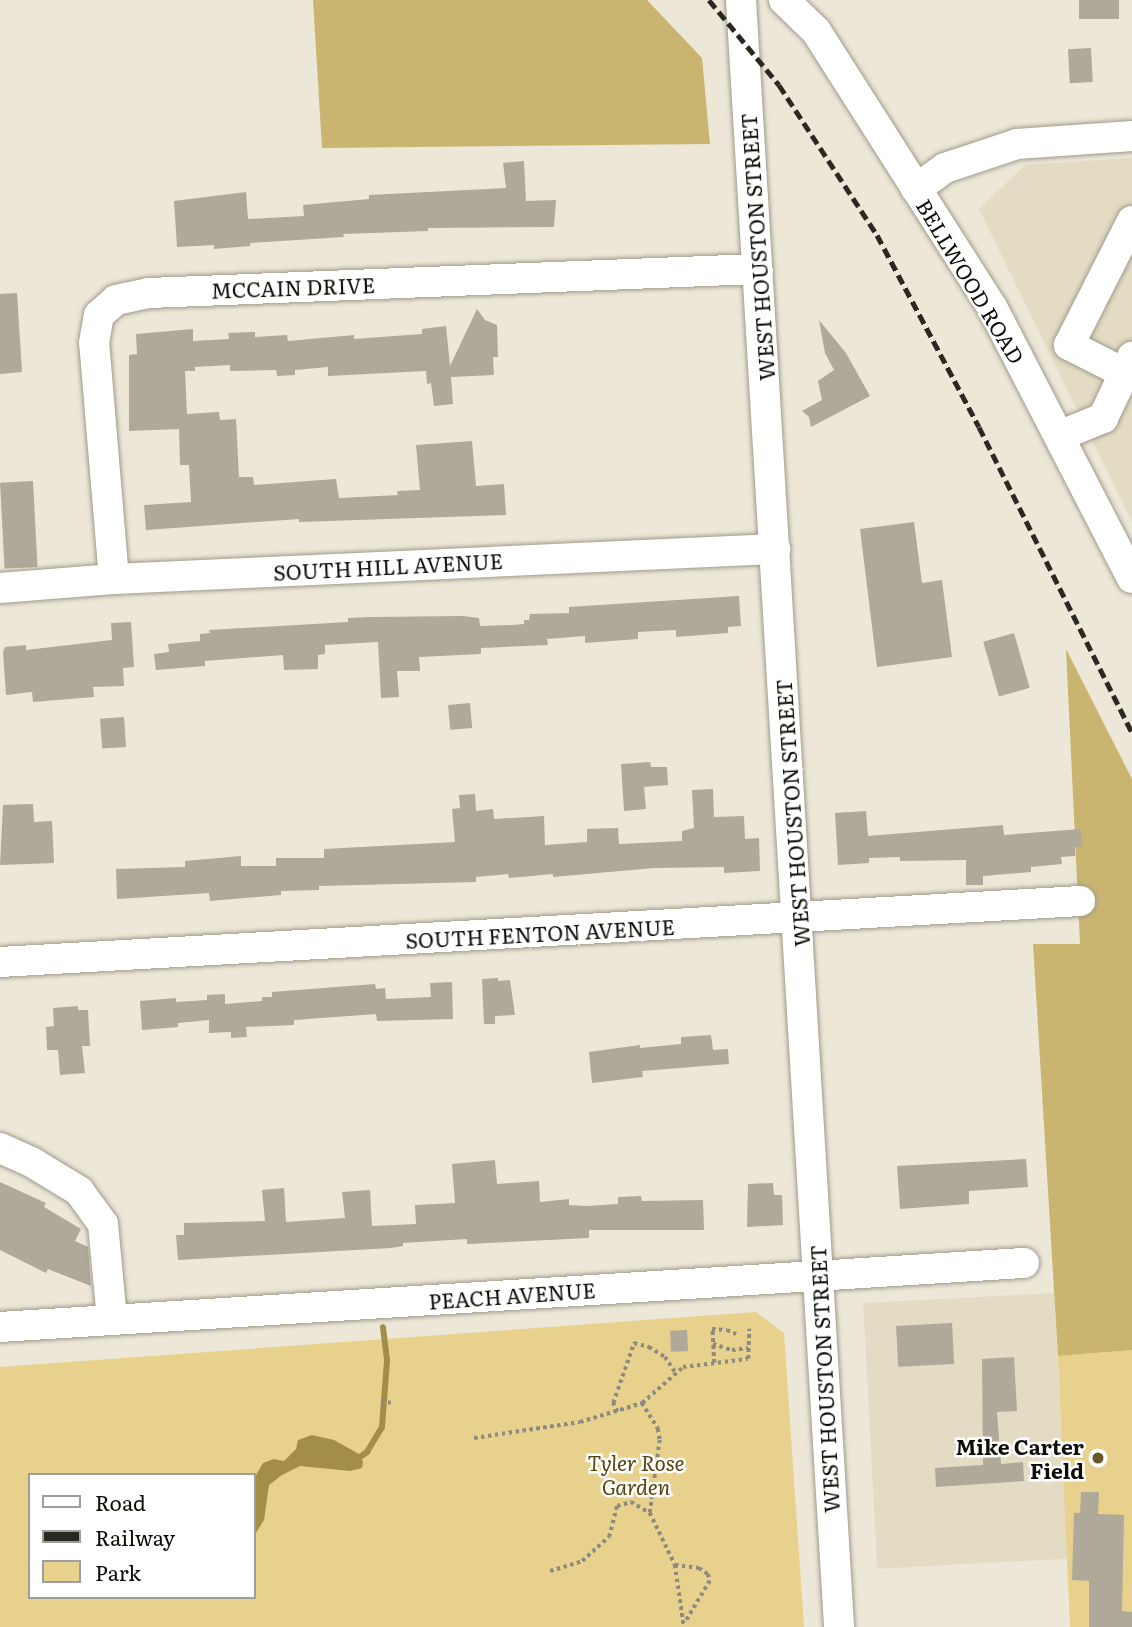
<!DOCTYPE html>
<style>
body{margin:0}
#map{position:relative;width:1132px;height:1627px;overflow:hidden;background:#ece7d7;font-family:Literata,serif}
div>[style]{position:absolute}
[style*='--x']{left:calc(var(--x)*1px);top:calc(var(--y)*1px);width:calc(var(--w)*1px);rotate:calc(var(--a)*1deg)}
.built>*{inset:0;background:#e3dbc3;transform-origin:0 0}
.green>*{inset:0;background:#e7d18c}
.forest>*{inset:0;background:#cab570}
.water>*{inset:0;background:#a38e49}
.stream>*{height:6px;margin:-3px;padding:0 3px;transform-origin:3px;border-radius:3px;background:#a38e49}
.building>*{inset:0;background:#aea999;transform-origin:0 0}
.path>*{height:3.5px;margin-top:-1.75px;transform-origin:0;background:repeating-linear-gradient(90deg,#8d8a7f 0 3.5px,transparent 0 7px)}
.roads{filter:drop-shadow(0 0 2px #9f9a8a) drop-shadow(0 0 2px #9f9a8a)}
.minor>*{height:30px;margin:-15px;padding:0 15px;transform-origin:15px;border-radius:15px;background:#fff}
.rail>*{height:5px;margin-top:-2.5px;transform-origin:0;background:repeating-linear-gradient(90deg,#292821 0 10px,transparent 0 15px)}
.dots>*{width:19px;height:19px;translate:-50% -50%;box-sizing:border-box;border:4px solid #fff;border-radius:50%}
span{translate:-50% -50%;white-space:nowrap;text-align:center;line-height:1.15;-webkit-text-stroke:5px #fff;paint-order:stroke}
.street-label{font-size:21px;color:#0d0c07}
.poi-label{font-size:21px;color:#0d0c07;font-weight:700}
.right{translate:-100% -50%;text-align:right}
.park-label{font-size:21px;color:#53440c;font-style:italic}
.legend{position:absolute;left:28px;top:1473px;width:228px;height:126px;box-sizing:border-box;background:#fff;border:2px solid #9e9e9c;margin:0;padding:9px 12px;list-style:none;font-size:21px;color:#0d0c07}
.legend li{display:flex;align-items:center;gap:14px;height:35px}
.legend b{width:35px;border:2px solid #9e9e9c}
</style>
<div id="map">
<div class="built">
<div style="clip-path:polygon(1132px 158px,1132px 522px,979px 209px,1025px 165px)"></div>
<div style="left:1054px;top:1293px;width:266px;height:191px;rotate:87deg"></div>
</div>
<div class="green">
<div style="clip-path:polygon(evenodd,756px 1312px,784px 1333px,804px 1627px,0 1627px,0 1367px,756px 1312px,30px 1475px,254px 1475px,254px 1597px,30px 1597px,30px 1475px)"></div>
<div style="clip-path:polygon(1132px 1350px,1132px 1627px,1070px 1627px,1058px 1356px)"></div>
</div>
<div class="forest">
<div style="clip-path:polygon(313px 0,647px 0,702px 58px,710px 144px,322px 148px)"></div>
<div style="clip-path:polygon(1066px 649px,1132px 779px,1132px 1350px,1058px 1356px,1033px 944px,1080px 944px)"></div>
</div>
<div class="water">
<div style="clip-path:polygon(312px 1435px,334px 1440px,359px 1454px,363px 1462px,362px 1468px,350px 1471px,300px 1466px,282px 1475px,269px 1485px,264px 1520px,254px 1536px,255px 1477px,263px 1463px,274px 1459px,284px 1461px,296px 1449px,298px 1440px)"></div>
</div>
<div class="stream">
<div style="--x:360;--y:1457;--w:9;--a:-36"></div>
<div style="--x:367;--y:1452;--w:29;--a:-59"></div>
<div style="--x:382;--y:1427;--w:67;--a:-85.7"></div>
<div style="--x:387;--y:1360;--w:33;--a:-97"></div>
</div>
<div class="building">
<div style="left:1079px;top:0;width:40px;height:19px"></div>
<div style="left:1091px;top:48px;width:34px;height:23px;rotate:87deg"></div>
<div style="clip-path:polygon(524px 161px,526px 201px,556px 200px,554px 227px,428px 228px,428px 231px,343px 234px,344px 237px,250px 243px,250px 246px,214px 249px,214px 245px,177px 247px,174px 201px,246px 192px,248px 219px,304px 216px,303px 205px,369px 199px,369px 195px,506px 188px,503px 163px)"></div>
<div style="clip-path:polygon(17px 293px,22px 372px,0 374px,0 294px)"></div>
<div style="clip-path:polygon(477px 309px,485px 320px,497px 325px,498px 357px,493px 357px,494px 375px,451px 377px,453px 404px,434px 406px,431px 383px,427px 384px,426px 371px,328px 376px,328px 367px,295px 370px,295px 375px,277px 376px,276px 370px,230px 371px,230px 365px,195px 367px,195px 371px,185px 371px,187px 414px,219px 412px,220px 420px,236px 419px,239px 477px,253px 477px,254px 485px,336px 479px,339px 498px,398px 495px,397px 491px,420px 490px,416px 445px,472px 441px,476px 486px,504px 484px,506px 515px,299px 522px,299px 519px,146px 530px,144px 505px,191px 502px,189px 465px,180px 465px,179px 429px,129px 431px,129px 355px,137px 354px,136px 334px,193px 329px,193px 341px,229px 339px,228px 333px,255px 332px,255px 337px,287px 335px,288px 341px,354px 335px,354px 339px,422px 334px,422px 329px,446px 326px,450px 366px)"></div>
<div style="clip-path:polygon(819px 320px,846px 353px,870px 396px,811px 427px,809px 417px,802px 411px,822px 400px,818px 381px,834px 370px,825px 353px)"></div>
<div style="left:33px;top:481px;width:86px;height:33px;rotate:87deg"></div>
<div style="clip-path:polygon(914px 522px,922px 583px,942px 580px,952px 657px,877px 667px,860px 529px)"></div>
<div style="clip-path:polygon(739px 596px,741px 626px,728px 627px,728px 633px,676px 637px,676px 630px,638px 632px,638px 639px,585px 643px,585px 636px,547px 639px,548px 645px,481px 648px,481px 654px,419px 657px,420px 671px,397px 671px,399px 697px,381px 698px,378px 642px,325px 645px,325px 654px,318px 655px,318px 669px,284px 670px,283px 655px,205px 661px,205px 666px,156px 670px,154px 654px,169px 652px,168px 644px,200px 641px,200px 634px,210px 633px,209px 630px,348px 622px,348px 618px,370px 617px,463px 616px,479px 618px,480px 626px,512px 625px,524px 624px,524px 620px,529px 620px,530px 614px,569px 613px,569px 607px)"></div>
<div style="clip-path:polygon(131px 622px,134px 667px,123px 668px,124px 686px,93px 687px,94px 697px,33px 702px,32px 692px,6px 695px,3px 652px,5px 647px,26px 645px,26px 650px,112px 640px,111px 623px)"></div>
<div style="left:1014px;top:633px;width:57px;height:32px;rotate:74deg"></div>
<div style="left:470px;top:703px;width:25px;height:22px;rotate:85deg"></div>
<div style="left:124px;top:717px;width:30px;height:24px;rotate:86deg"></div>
<div style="clip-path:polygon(650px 762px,651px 767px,667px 767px,668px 785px,644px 787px,646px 809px,624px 811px,621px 764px)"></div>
<div style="clip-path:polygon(713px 789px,714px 817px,744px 816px,745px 839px,759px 838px,760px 871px,724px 873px,724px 867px,654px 868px,553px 877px,553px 874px,509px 878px,508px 874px,476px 877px,476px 882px,319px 886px,319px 890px,281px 891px,281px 895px,210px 901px,209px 893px,117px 899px,116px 869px,185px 867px,185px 861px,241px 856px,241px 866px,276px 866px,276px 858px,324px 858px,324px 849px,455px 842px,452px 809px,460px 808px,459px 795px,475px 794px,476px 811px,493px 809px,494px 819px,544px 816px,545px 845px,587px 842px,587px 829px,618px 828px,619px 844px,682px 841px,682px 831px,694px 828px,692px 790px)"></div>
<div style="clip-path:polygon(33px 804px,34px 822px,52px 821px,54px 863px,0 865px,3px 805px)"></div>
<div style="clip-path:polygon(866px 811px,868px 836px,1003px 825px,1004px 835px,1081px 829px,1082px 846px,1075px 847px,1075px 856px,1061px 857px,1062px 864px,1031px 867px,1031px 872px,983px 876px,983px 885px,966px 885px,966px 860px,900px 861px,900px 857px,869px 858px,869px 863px,838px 865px,835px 813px)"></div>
<div style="clip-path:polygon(498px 978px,498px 981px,510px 980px,515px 1015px,495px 1016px,495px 1024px,484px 1024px,482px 979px)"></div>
<div style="clip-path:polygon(452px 982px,453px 1019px,377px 1021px,376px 1014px,294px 1020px,294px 1025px,246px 1027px,247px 1037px,231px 1038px,231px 1032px,209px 1033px,209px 1020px,178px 1023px,178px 1027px,142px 1030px,140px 1001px,176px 998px,176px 1002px,207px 1000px,207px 995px,225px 994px,225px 1004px,262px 1001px,262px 997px,272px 997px,272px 992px,375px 984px,376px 989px,385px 988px,386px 999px,431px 997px,430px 983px)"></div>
<div style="clip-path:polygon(78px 1006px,78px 1010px,88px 1010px,90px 1046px,82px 1046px,85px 1073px,60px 1075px,58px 1050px,47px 1050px,46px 1027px,54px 1026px,53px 1008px)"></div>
<div style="clip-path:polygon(711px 1035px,713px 1050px,728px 1049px,729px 1064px,642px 1071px,643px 1077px,592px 1083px,589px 1052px,640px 1045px,640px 1048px,681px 1044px,681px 1037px)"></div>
<div style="clip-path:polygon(1026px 1159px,1028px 1187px,969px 1191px,969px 1204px,900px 1209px,897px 1166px)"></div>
<div style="clip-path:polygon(495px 1160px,497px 1184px,539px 1181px,540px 1202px,569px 1199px,569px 1205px,587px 1206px,618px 1204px,618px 1197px,641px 1196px,642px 1201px,703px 1200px,704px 1230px,589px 1230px,589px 1238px,467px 1244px,467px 1239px,403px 1243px,403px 1246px,391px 1248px,178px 1260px,176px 1235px,184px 1235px,184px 1223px,265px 1221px,262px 1190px,284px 1188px,286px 1222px,345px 1218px,342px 1192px,370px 1190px,372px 1226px,416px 1224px,415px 1205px,455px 1203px,452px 1164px)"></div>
<div style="clip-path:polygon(0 1182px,46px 1203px,44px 1207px,81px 1229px,75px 1241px,88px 1247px,91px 1286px,48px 1269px,46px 1273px,0 1250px)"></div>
<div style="clip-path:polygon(773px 1183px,774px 1195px,782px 1195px,783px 1225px,747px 1227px,748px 1184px)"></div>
<div style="left:952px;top:1323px;width:41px;height:56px;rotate:87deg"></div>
<div style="left:687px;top:1330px;width:21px;height:17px;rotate:87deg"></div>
<div style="clip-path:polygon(1014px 1357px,1017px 1411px,997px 1412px,1001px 1464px,1023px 1462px,1024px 1481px,936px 1487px,935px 1468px,983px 1465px,982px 1359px)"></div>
<div style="clip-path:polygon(1081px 1492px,1099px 1492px,1098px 1514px,1124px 1515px,1122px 1611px,1132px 1612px,1132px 1627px,1089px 1627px,1089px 1581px,1072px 1580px,1074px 1513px,1080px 1513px)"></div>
</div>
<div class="path">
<div style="--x:713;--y:1344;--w:20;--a:18"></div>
<div style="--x:732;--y:1350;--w:16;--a:-7"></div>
<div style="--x:714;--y:1363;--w:34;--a:-93"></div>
<div style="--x:712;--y:1329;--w:15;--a:4"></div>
<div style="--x:727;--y:1330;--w:10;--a:24"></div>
<div style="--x:381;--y:1401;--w:10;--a:11"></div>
<div style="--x:642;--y:1403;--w:31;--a:58"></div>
<div style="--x:658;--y:1429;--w:11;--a:80"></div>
<div style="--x:660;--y:1440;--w:74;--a:97.8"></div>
<div style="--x:650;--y:1513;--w:58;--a:64.3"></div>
<div style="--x:675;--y:1565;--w:63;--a:81.7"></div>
<div style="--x:617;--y:1412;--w:10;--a:-114"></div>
<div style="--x:613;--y:1403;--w:64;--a:-70.7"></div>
<div style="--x:634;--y:1343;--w:16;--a:15"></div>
<div style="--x:649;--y:1347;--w:19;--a:32"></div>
<div style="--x:665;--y:1357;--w:18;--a:56"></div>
<div style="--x:474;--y:1438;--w:107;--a:-8.6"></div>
<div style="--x:580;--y:1422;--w:65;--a:-17"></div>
<div style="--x:642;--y:1403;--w:55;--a:-41.3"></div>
<div style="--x:683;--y:1367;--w:65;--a:-7"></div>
<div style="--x:748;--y:1359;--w:30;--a:-88"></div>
<div style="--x:675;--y:1565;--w:24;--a:7"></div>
<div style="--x:699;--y:1568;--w:11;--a:34"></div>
<div style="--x:708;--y:1574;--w:7;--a:74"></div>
<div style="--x:710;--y:1581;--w:47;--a:121"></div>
<div style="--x:550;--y:1571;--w:34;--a:-17"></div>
<div style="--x:582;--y:1561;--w:36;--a:-42"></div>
<div style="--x:609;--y:1537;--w:32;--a:-76"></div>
<div style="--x:617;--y:1506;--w:15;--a:-16"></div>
<div style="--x:631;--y:1502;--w:22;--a:30"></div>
</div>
<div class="roads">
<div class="minor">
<div style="--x:741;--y:0;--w:1630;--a:86.55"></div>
<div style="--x:784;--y:0;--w:45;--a:44.1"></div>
<div style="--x:816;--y:31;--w:327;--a:57.5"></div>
<div style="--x:992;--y:307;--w:305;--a:62.7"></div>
<div style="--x:916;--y:189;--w:36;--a:-36"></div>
<div style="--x:945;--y:168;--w:76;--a:-18.4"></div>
<div style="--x:1017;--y:144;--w:115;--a:-4"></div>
<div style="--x:1124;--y:373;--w:62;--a:-153"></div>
<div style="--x:1069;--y:345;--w:139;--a:-63.1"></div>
<div style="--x:1059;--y:436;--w:48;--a:-22.2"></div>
<div style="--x:1103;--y:418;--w:68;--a:-64.6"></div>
<div style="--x:114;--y:579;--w:237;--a:-94.8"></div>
<div style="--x:94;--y:343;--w:28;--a:-80"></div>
<div style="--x:99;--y:315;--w:23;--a:-41"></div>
<div style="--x:116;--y:300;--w:34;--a:-12"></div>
<div style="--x:149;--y:293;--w:609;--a:-2.26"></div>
<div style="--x:0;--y:588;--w:114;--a:-4.5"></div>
<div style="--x:114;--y:579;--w:662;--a:-2.6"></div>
<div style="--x:0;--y:962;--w:1082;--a:-3.23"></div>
<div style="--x:0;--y:1148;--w:36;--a:24"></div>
<div style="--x:33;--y:1163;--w:54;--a:31.3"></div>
<div style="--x:79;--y:1191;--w:41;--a:54"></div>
<div style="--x:103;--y:1224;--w:96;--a:84.6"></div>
<div style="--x:0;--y:1327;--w:1026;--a:-3.58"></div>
</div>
</div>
<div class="rail">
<div style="--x:709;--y:0;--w:110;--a:50.5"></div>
<div style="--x:779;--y:85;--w:179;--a:56.8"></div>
<div style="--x:877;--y:235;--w:217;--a:62"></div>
<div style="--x:979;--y:427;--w:342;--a:63.4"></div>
</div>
<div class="dots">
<div style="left:1098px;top:1458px;background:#685826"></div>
</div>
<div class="street-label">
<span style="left:757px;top:247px;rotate:-94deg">WEST HOUSTON STREET</span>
<span style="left:971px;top:281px;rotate:59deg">BELLWOOD ROAD</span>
<span style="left:293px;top:287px;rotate:-2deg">MCCAIN DRIVE</span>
<span style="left:388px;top:566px;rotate:-3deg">SOUTH HILL AVENUE</span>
<span style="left:792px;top:813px;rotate:-94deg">WEST HOUSTON STREET</span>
<span style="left:540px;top:933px;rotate:-3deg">SOUTH FENTON AVENUE</span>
<span style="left:512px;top:1295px;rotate:-4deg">PEACH AVENUE</span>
<span style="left:824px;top:1379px;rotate:-93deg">WEST HOUSTON STREET</span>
</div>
<div class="poi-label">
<span class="right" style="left:1084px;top:1458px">Mike Carter<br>Field</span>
</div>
<div class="park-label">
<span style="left:636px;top:1474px">Tyler Rose<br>Garden</span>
</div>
<ul class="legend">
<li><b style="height:9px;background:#fff"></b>Road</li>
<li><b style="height:9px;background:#292821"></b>Railway</li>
<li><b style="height:19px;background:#e7d18c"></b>Park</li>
</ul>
</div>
